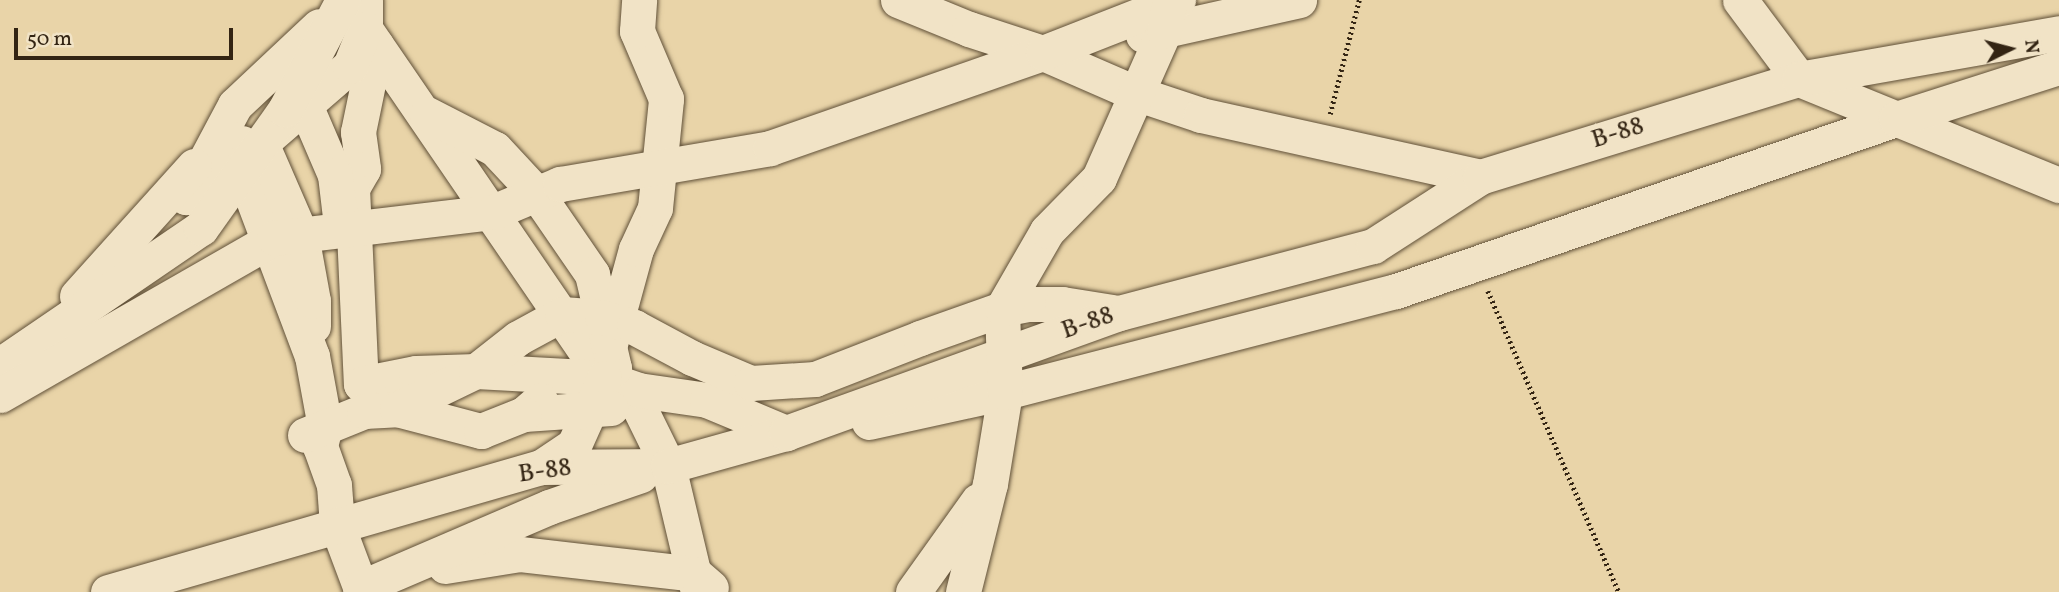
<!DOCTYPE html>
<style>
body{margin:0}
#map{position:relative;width:2059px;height:592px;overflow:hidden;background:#e9d4a8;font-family:Vollkorn,serif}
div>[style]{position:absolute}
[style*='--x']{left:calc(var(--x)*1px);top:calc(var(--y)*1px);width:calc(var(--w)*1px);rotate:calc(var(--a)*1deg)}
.path>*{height:4.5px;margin-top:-2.25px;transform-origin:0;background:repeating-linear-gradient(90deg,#332413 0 2px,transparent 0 5.5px)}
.roads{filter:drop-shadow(0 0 2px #605038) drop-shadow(0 0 2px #605038)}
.minor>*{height:35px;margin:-17.5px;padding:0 17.5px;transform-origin:17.5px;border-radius:17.5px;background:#f1e3c6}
span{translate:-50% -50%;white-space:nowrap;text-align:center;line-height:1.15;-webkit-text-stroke:6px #f1e3c6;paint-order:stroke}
.street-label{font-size:26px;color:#332413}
.north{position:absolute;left:1975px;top:14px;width:70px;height:70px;-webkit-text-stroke:5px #f1e3c6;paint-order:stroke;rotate:84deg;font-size:19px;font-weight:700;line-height:28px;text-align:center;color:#332413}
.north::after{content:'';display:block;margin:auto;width:24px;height:32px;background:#332413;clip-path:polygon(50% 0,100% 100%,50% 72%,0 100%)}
.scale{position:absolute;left:14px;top:28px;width:219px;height:32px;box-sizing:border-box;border:4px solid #332413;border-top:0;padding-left:9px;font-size:21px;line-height:24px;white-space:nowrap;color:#332413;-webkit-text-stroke:5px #f1e3c6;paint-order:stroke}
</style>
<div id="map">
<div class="path">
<div style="--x:1330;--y:114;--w:118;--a:-75.7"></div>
<div style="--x:1488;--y:291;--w:328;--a:66.5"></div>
</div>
<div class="roads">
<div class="minor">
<div style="--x:365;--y:0;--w:29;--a:90"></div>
<div style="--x:365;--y:29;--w:423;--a:55.6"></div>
<div style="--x:604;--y:378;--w:45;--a:39.6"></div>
<div style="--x:639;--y:407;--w:66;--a:63.8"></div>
<div style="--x:668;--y:466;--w:130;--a:76.6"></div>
<div style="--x:898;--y:0;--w:77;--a:22.2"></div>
<div style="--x:969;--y:29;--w:78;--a:18"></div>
<div style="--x:1043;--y:53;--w:100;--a:23.5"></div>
<div style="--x:1135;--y:93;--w:70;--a:18.4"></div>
<div style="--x:1201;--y:115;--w:286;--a:12.5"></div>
<div style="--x:1740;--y:0;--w:99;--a:53.2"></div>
<div style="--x:1799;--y:79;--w:281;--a:22.2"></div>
<div style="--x:1143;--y:35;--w:160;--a:-12.6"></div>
<div style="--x:376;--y:45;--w:89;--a:101.7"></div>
<div style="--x:358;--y:132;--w:37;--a:82"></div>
<div style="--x:363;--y:169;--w:22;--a:120"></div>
<div style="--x:352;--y:188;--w:196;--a:87.4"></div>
<div style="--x:361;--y:384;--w:56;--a:-11.3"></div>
<div style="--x:416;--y:373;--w:60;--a:-1.9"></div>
<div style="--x:476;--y:371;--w:128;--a:3.1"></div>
<div style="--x:604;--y:378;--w:36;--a:19"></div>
<div style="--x:638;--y:390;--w:70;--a:8.2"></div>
<div style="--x:707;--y:400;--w:86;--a:22.7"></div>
<div style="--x:305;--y:105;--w:76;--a:66.8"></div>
<div style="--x:335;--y:175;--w:42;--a:83.2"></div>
<div style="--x:427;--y:114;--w:76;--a:27.2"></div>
<div style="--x:495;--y:149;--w:62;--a:47"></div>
<div style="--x:537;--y:194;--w:97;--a:55.5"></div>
<div style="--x:592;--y:274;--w:97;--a:76.8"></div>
<div style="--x:614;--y:368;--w:14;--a:135"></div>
<div style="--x:604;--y:378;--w:73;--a:114.1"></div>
<div style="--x:574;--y:445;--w:40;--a:146"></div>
<div style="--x:242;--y:143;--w:78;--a:136"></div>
<div style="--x:186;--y:197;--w:104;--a:-62"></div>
<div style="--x:235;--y:105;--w:115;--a:-43.2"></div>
<div style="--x:242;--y:170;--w:199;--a:69.4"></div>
<div style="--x:312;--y:356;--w:72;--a:79.6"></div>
<div style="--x:325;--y:427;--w:20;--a:105"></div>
<div style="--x:320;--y:446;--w:41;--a:70.3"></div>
<div style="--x:334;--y:485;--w:40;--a:85.7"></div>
<div style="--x:337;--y:525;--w:72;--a:69.5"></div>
<div style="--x:77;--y:296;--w:175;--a:-48"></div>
<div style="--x:313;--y:326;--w:25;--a:-90"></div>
<div style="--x:313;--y:301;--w:67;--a:-100.3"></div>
<div style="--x:301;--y:235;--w:100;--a:-113.5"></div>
<div style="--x:261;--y:143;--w:118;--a:-40.9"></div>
<div style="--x:350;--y:66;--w:40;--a:-68"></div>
<div style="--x:610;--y:344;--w:98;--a:-74.7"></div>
<div style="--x:636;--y:249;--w:45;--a:-65.1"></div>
<div style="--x:655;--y:208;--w:110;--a:-84.2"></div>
<div style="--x:666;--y:99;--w:74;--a:-113.1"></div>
<div style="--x:637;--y:31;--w:31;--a:-86"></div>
<div style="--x:0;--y:365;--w:243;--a:-34.3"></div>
<div style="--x:201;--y:228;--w:145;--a:-54.6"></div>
<div style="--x:285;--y:110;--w:124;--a:-62.2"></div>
<div style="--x:0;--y:395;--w:316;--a:-29.8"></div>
<div style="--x:274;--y:238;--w:221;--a:-6.8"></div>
<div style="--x:493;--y:212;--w:73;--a:-22.7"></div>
<div style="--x:560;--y:184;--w:213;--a:-9.7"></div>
<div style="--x:770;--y:148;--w:289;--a:-19.2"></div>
<div style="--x:1043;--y:53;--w:145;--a:-21.4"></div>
<div style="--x:540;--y:400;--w:21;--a:139"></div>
<div style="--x:524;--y:414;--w:87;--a:-3.9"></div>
<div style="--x:389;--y:404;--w:9;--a:32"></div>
<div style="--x:397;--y:409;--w:87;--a:14.7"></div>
<div style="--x:481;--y:431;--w:46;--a:-21.6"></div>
<div style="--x:869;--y:422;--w:139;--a:-12.4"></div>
<div style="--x:1005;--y:392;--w:404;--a:-14.5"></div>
<div style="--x:1396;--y:291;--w:529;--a:-18.98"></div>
<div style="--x:1896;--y:119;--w:171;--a:-17.7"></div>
<div style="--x:305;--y:435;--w:64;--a:-22.1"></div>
<div style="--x:364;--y:411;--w:33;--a:-3"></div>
<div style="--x:397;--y:409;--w:88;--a:-25.7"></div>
<div style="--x:476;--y:371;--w:53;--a:-38.2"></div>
<div style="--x:518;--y:338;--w:50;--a:-28.6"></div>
<div style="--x:562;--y:314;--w:40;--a:4.3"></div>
<div style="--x:602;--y:317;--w:34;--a:17"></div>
<div style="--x:634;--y:327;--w:66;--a:28.1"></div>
<div style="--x:692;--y:358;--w:64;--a:23"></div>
<div style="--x:751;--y:383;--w:64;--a:-3.6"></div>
<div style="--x:815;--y:379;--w:113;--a:-21.3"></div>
<div style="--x:920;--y:338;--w:87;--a:-19.5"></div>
<div style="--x:1002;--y:309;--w:26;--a:-11"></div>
<div style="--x:1028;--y:304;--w:34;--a:0"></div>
<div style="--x:1062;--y:304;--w:51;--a:9.1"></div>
<div style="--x:445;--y:566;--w:76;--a:-9.1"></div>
<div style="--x:520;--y:554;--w:176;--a:6.5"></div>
<div style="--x:695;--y:574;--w:21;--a:41"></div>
<div style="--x:360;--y:588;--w:206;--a:-23.2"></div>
<div style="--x:549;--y:507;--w:97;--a:-19.2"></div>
<div style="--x:108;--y:592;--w:451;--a:-16.1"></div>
<div style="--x:541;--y:467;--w:127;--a:-0.5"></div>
<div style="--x:668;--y:466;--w:123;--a:-15.6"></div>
<div style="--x:786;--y:433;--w:354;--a:-19.8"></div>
<div style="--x:1119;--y:313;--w:263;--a:-14.8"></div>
<div style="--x:1373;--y:246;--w:127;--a:-32.8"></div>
<div style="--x:1480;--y:177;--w:334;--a:-17.1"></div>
<div style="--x:1799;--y:79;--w:264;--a:-10"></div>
<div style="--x:913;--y:592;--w:112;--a:-54.5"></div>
<div style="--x:963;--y:592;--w:111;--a:-76"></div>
<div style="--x:990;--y:484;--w:93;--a:-80.7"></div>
<div style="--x:1005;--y:392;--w:83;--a:-92.1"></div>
<div style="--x:1002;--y:309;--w:90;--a:-60"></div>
<div style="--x:1047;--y:231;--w:74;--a:-45.5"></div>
<div style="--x:1099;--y:178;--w:161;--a:-66.1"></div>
<div style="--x:1164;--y:31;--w:32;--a:-79"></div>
</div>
</div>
<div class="street-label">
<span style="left:1618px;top:134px;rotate:-17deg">B-88</span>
<span style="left:1088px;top:324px;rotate:-19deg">B-88</span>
<span style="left:545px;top:472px;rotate:-8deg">B-88</span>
</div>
<div class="north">N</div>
<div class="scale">50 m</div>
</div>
